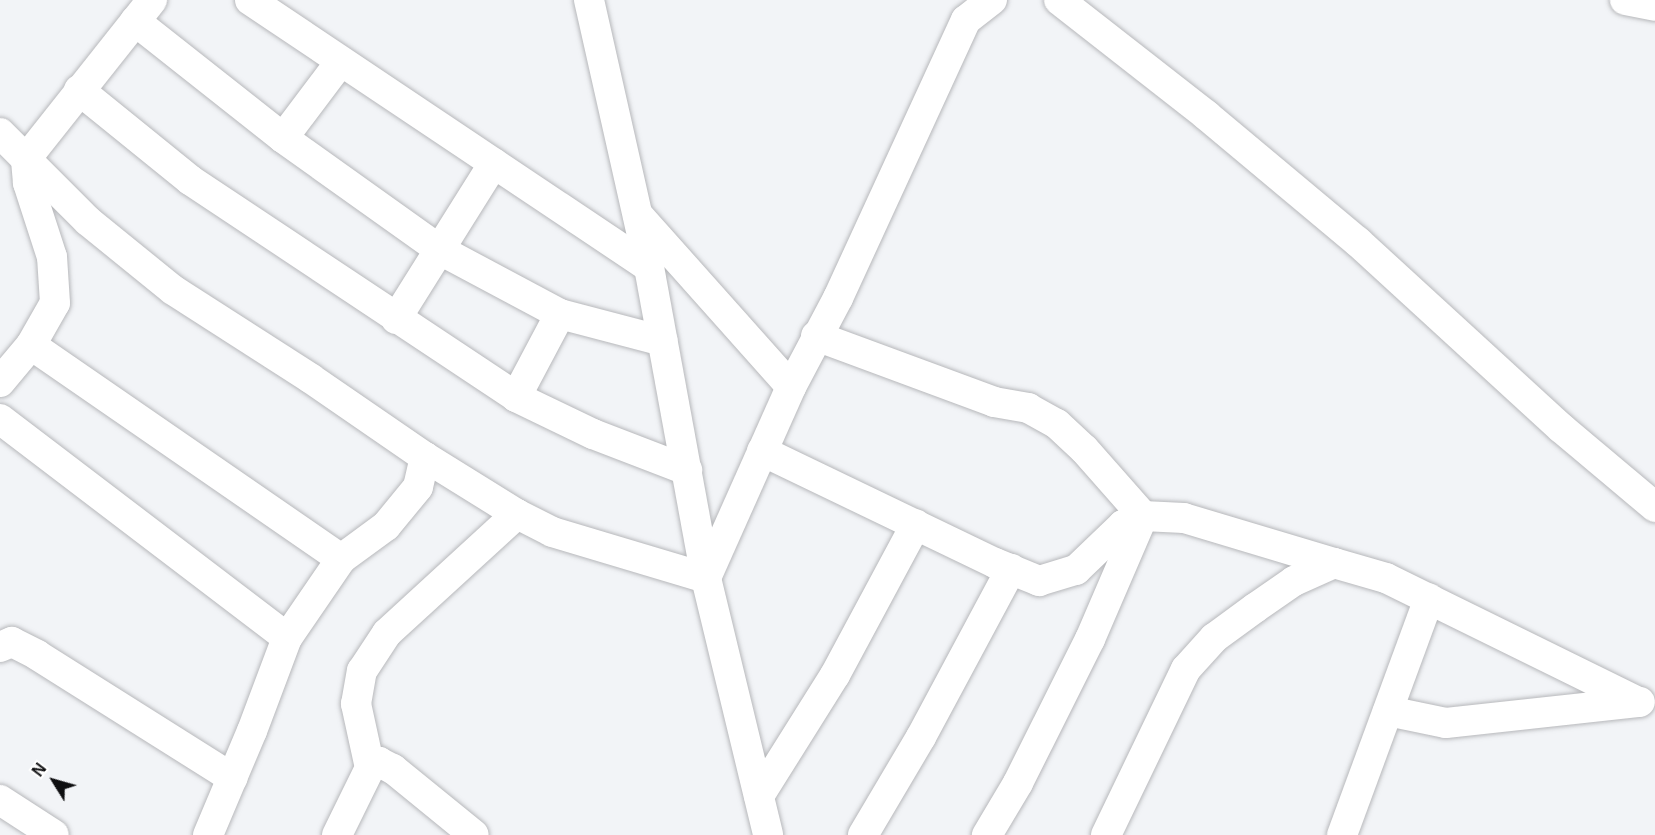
<!DOCTYPE html>
<style>
body{margin:0}
#map{position:relative;width:1655px;height:835px;overflow:hidden;background:#f2f4f7;font-family:Arial,sans-serif}
div>[style]{position:absolute}
[style*='--x']{left:calc(var(--x)*1px);top:calc(var(--y)*1px);width:calc(var(--w)*1px);rotate:calc(var(--a)*1deg)}
.roads{filter:drop-shadow(0 0 2px #b7b8bb) drop-shadow(0 0 2px #b7b8bb)}
.minor>*{height:30px;margin:-15px;padding:0 15px;transform-origin:15px;border-radius:15px;background:#fff}
span{translate:-50% -50%;white-space:nowrap;text-align:center;line-height:1.15;-webkit-text-stroke:5px #fff;paint-order:stroke}
.north{position:absolute;left:24px;top:751px;width:60px;height:60px;-webkit-text-stroke:4px #fff;paint-order:stroke;rotate:307deg;font-size:16px;font-weight:700;line-height:24px;text-align:center;color:#0f0f11}
.north::after{content:'';display:block;margin:auto;width:21px;height:27px;background:#0f0f11;clip-path:polygon(50% 0,100% 100%,50% 72%,0 100%)}
</style>
<div id="map">
<div class="roads">
<div class="minor">
<div style="--x:250;--y:0;--w:480;--a:33.8"></div>
<div style="--x:589;--y:0;--w:274;--a:77.3"></div>
<div style="--x:649;--y:267;--w:316;--a:79.6"></div>
<div style="--x:706;--y:578;--w:264;--a:76.4"></div>
<div style="--x:1059;--y:0;--w:187;--a:38"></div>
<div style="--x:1206;--y:115;--w:198;--a:39.9"></div>
<div style="--x:1358;--y:242;--w:275;--a:42.5"></div>
<div style="--x:1561;--y:428;--w:123;--a:40"></div>
<div style="--x:1625;--y:0;--w:31;--a:11"></div>
<div style="--x:135;--y:21;--w:189;--a:38.3"></div>
<div style="--x:283;--y:138;--w:193;--a:35.5"></div>
<div style="--x:440;--y:250;--w:136;--a:28.1"></div>
<div style="--x:560;--y:314;--w:106;--a:14.7"></div>
<div style="--x:79;--y:90;--w:143;--a:39"></div>
<div style="--x:190;--y:180;--w:392;--a:33.6"></div>
<div style="--x:516;--y:397;--w:85;--a:25.7"></div>
<div style="--x:593;--y:434;--w:101;--a:21"></div>
<div style="--x:0;--y:133;--w:124;--a:45"></div>
<div style="--x:88;--y:221;--w:109;--a:39.1"></div>
<div style="--x:173;--y:290;--w:163;--a:32.7"></div>
<div style="--x:310;--y:378;--w:140;--a:34.5"></div>
<div style="--x:425;--y:457;--w:108;--a:31.8"></div>
<div style="--x:517;--y:514;--w:39;--a:27"></div>
<div style="--x:552;--y:532;--w:161;--a:16.6"></div>
<div style="--x:706;--y:578;--w:209;--a:-66"></div>
<div style="--x:791;--y:387;--w:101;--a:-62.2"></div>
<div style="--x:838;--y:298;--w:306;--a:-65.3"></div>
<div style="--x:966;--y:20;--w:33;--a:-38"></div>
<div style="--x:283;--y:138;--w:96;--a:-53"></div>
<div style="--x:638;--y:215;--w:230;--a:48.3"></div>
<div style="--x:396;--y:319;--w:184;--a:-57.9"></div>
<div style="--x:816;--y:336;--w:190;--a:20.3"></div>
<div style="--x:994;--y:402;--w:35;--a:10"></div>
<div style="--x:1028;--y:408;--w:33;--a:29"></div>
<div style="--x:1057;--y:424;--w:37;--a:43"></div>
<div style="--x:1084;--y:449;--w:89;--a:48.6"></div>
<div style="--x:1143;--y:516;--w:134;--a:113.3"></div>
<div style="--x:1090;--y:639;--w:161;--a:116.6"></div>
<div style="--x:1018;--y:783;--w:61;--a:120.8"></div>
<div style="--x:31;--y:345;--w:377;--a:34.6"></div>
<div style="--x:0;--y:382;--w:48;--a:-50"></div>
<div style="--x:31;--y:345;--w:48;--a:-60.3"></div>
<div style="--x:55;--y:303;--w:46;--a:-93.7"></div>
<div style="--x:52;--y:257;--w:78;--a:-108"></div>
<div style="--x:28;--y:183;--w:24;--a:-95"></div>
<div style="--x:26;--y:159;--w:203;--a:-51.6"></div>
<div style="--x:516;--y:397;--w:94;--a:-62.1"></div>
<div style="--x:0;--y:419;--w:361;--a:37.3"></div>
<div style="--x:762;--y:451;--w:259;--a:25.7"></div>
<div style="--x:995;--y:563;--w:48;--a:22.2"></div>
<div style="--x:1039;--y:581;--w:39;--a:-17"></div>
<div style="--x:1076;--y:570;--w:65;--a:-43.8"></div>
<div style="--x:1123;--y:525;--w:22;--a:-24"></div>
<div style="--x:1143;--y:516;--w:41;--a:2.8"></div>
<div style="--x:1184;--y:518;--w:157;--a:16.7"></div>
<div style="--x:0;--y:647;--w:13;--a:-23"></div>
<div style="--x:12;--y:642;--w:28;--a:27"></div>
<div style="--x:37;--y:655;--w:231;--a:32.2"></div>
<div style="--x:1388;--y:711;--w:59;--a:11.7"></div>
<div style="--x:1446;--y:723;--w:195;--a:-6.2"></div>
<div style="--x:370;--y:768;--w:66;--a:-102.3"></div>
<div style="--x:356;--y:704;--w:34;--a:-80"></div>
<div style="--x:362;--y:671;--w:45;--a:-56.7"></div>
<div style="--x:387;--y:633;--w:176;--a:-42.5"></div>
<div style="--x:759;--y:796;--w:143;--a:-57.9"></div>
<div style="--x:835;--y:675;--w:171;--a:-61.8"></div>
<div style="--x:0;--y:800;--w:64;--a:32.9"></div>
<div style="--x:208;--y:835;--w:113;--a:-67.1"></div>
<div style="--x:252;--y:731;--w:99;--a:-69.4"></div>
<div style="--x:287;--y:638;--w:96;--a:-55.6"></div>
<div style="--x:341;--y:559;--w:56;--a:-36.3"></div>
<div style="--x:386;--y:526;--w:50;--a:-50.6"></div>
<div style="--x:418;--y:487;--w:31;--a:-77"></div>
<div style="--x:337;--y:835;--w:75;--a:-63.8"></div>
<div style="--x:370;--y:768;--w:11;--a:-34"></div>
<div style="--x:379;--y:762;--w:16;--a:27"></div>
<div style="--x:393;--y:769;--w:104;--a:39.2"></div>
<div style="--x:863;--y:835;--w:114;--a:-59.4"></div>
<div style="--x:921;--y:737;--w:191;--a:-61.8"></div>
<div style="--x:1106;--y:835;--w:184;--a:-64.3"></div>
<div style="--x:1186;--y:669;--w:42;--a:-47.9"></div>
<div style="--x:1214;--y:638;--w:51;--a:-36.2"></div>
<div style="--x:1255;--y:608;--w:47;--a:-34.7"></div>
<div style="--x:1294;--y:581;--w:44;--a:-24.2"></div>
<div style="--x:1334;--y:563;--w:54;--a:16.1"></div>
<div style="--x:1386;--y:578;--w:281;--a:26.2"></div>
<div style="--x:1342;--y:835;--w:252;--a:-69.8"></div>
</div>
</div>
<div class="north">N</div>
</div>
